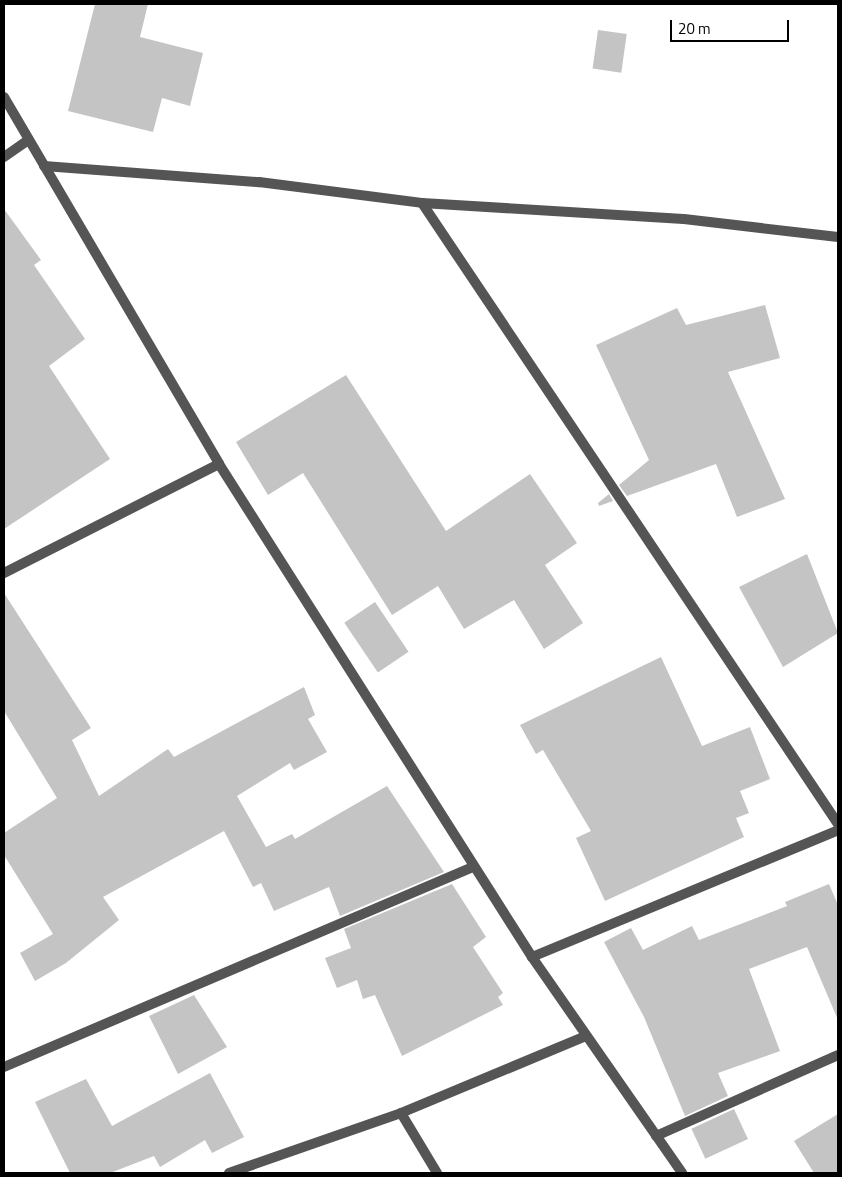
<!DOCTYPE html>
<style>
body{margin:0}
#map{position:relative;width:842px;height:1177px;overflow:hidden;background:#fff;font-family:"Titillium Web",sans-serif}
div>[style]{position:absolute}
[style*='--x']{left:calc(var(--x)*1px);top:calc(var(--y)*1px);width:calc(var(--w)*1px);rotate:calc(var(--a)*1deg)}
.building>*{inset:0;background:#c4c4c4;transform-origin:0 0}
.street>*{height:10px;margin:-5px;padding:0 5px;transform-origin:5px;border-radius:5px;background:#555}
span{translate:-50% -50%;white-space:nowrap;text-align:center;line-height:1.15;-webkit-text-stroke:4px #fff;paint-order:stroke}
.frame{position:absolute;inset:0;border:5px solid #000;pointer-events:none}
.scale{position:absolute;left:670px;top:20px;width:119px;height:22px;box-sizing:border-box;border:2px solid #000;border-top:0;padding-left:6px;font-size:15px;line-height:18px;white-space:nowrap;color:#000;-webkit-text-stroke:4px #fff;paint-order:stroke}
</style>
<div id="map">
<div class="building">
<div style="clip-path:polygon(95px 4px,148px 4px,140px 37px,203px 53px,190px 106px,162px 98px,153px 132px,68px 111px)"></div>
<div style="left:598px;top:30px;width:29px;height:39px;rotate:8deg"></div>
<div style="clip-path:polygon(4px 209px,41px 260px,34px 265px,85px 339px,49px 366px,110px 459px,4px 529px)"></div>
<div style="clip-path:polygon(765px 305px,780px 358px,728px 372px,785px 499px,737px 517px,716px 464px,627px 496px,619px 485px,649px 460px,596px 345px,677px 308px,686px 325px)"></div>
<div style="clip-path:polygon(346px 375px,446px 531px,530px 474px,577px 543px,545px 565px,583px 623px,544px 649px,514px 600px,464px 629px,438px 586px,392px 615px,303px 473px,268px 495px,236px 442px)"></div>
<div style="clip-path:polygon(609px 494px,613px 501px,599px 506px,598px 503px)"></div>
<div style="clip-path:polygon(807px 554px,838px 633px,783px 667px,739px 587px)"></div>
<div style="clip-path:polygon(4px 593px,91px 728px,72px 740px,99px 796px,168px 749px,174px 757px,304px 687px,315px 715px,308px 719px,327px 752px,294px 770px,290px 763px,237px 796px,266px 847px,292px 834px,295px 839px,387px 786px,444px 872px,340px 916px,329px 887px,274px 911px,261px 883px,253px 887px,224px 831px,103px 897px,119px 920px,66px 963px,35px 981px,20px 953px,53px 934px,4px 855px,4px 833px,57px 798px,4px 711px)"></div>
<div style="left:375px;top:602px;width:60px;height:37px;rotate:56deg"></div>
<div style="clip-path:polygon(661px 657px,702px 746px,750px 727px,770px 779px,740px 791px,749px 813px,736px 818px,744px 837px,605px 901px,576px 838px,591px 831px,543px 750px,536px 754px,520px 725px)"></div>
<div style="clip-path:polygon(452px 884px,486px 937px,473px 947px,503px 993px,498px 997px,503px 1005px,402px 1056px,375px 995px,363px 999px,357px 980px,337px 988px,325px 958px,351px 948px,344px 929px)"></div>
<div style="clip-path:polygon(829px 884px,838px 905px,838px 1020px,807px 947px,749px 969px,780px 1051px,718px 1073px,728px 1096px,685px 1116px,644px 1017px,604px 942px,631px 928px,643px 950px,692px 926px,699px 940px,787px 906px,785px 902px)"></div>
<div style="clip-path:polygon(194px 995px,227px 1047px,178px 1074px,149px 1016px)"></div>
<div style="clip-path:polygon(210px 1073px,244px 1137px,212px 1153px,205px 1140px,160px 1167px,154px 1156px,110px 1173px,70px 1173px,35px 1102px,86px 1079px,112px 1126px)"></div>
<div style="left:734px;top:1109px;width:33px;height:47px;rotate:65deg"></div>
<div style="clip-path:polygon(838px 1114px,838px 1173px,814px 1173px,794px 1141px)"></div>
</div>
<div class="street">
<div style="--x:4;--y:97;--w:425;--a:59.6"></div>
<div style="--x:219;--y:464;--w:584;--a:57.59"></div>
<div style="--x:532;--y:957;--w:263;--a:55.2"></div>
<div style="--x:4;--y:157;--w:29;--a:-35"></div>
<div style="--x:44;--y:166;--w:216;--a:4.3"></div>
<div style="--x:259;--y:182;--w:164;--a:7.3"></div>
<div style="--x:422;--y:203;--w:262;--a:3.5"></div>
<div style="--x:684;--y:219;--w:155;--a:6.7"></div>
<div style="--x:422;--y:203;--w:747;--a:56.18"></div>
<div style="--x:4;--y:573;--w:241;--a:-26.9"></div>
<div style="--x:532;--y:957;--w:331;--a:-22.5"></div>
<div style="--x:4;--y:1067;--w:510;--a:-23.1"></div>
<div style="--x:401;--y:1113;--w:70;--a:59"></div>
<div style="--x:656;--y:1136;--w:199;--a:-24"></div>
<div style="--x:229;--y:1173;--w:182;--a:-19.2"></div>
<div style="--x:401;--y:1113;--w:198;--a:-22.6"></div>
</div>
<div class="frame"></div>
<div class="scale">20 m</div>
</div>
